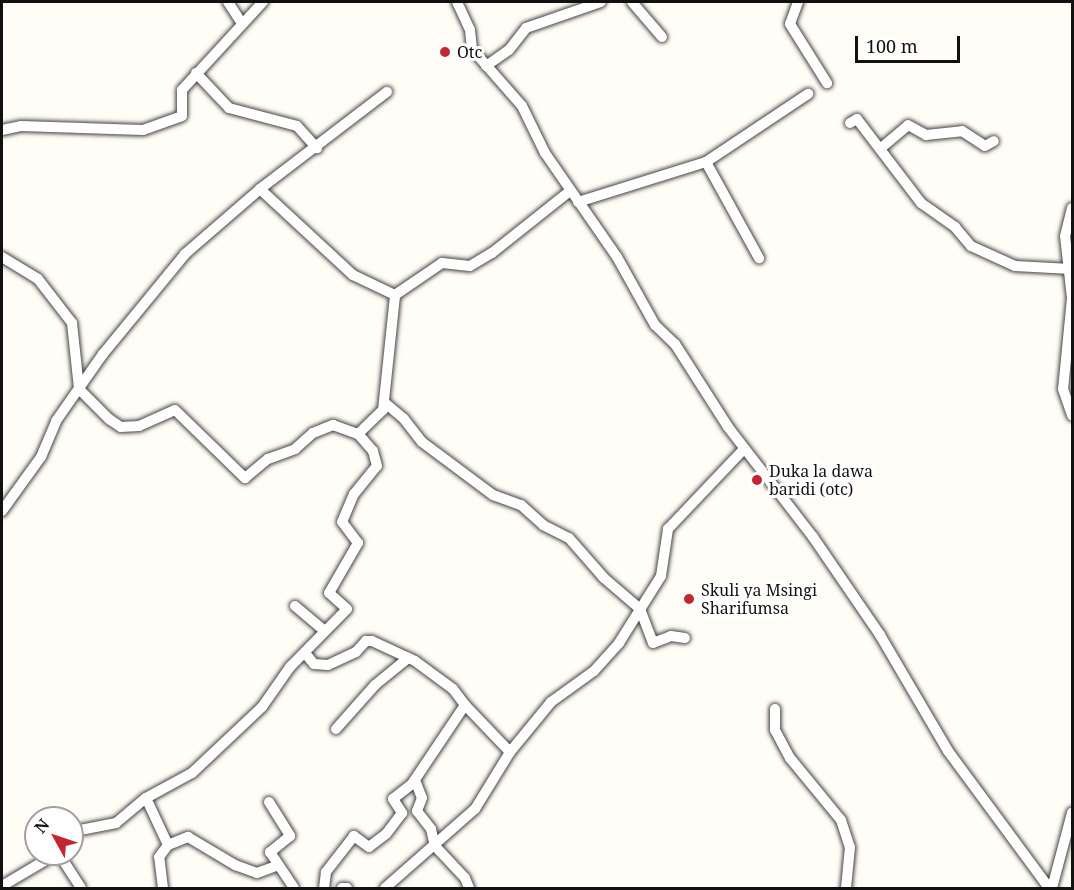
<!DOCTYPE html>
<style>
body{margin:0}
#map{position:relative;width:1074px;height:890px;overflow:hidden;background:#fffdf5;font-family:"Noto Serif",serif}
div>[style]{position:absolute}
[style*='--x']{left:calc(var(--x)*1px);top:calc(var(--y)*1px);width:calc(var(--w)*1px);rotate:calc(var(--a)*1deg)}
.roads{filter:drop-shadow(0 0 2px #444) drop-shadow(0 0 2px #444)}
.minor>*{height:10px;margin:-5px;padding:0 5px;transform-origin:5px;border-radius:5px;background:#fff}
.dots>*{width:16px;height:16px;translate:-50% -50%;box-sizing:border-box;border:3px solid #fff;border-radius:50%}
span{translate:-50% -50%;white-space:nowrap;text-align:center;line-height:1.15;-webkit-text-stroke:6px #fff;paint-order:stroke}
.poi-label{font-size:16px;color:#111}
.left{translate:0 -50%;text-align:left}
.frame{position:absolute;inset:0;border:3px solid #111;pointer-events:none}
.north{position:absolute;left:24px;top:806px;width:60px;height:60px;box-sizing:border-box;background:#fff;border:2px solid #a0a0a0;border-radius:50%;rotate:310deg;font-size:16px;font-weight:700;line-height:24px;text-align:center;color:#111}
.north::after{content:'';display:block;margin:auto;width:21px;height:27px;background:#c4262e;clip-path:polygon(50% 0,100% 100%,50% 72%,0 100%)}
.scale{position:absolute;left:855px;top:36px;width:105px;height:27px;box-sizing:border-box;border:3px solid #111;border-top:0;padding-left:8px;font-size:18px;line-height:21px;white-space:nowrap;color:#111;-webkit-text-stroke:4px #fff;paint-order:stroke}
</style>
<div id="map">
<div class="roads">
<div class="minor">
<div style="--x:228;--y:2;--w:24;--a:57"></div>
<div style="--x:457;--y:2;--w:31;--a:65"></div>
<div style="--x:470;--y:30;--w:19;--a:84"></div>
<div style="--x:472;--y:49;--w:76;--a:48.7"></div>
<div style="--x:522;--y:106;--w:52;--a:63.9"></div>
<div style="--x:545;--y:153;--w:126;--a:55.3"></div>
<div style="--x:617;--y:257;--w:78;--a:60.8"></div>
<div style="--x:655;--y:325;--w:28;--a:44"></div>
<div style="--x:675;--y:344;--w:98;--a:57.4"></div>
<div style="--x:728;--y:427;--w:139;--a:52.3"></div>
<div style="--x:813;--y:537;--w:119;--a:55.6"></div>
<div style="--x:880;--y:635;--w:134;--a:59.6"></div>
<div style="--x:948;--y:751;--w:170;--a:53.6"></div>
<div style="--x:632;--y:2;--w:46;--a:49.4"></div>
<div style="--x:798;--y:2;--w:23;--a:110"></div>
<div style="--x:790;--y:24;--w:70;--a:57.9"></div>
<div style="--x:486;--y:66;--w:28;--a:-35"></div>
<div style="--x:509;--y:50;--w:28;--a:-52"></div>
<div style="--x:526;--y:28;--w:79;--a:-19.1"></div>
<div style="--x:196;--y:73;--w:48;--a:46.7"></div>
<div style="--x:229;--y:108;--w:70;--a:14.8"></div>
<div style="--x:297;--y:126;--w:30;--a:48"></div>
<div style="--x:850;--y:123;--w:8;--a:-30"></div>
<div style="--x:857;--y:119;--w:106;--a:52.7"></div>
<div style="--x:921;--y:203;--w:42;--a:35.2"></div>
<div style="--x:955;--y:227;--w:25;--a:50"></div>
<div style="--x:971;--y:246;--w:48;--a:24.4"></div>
<div style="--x:1015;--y:266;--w:56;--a:3.1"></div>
<div style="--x:2;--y:130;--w:19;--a:-12"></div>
<div style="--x:21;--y:126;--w:122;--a:1.9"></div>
<div style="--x:143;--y:130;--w:41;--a:-19.7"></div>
<div style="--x:182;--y:116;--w:26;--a:-90"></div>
<div style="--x:182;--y:90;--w:120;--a:-47.4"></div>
<div style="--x:881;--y:148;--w:35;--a:-40"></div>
<div style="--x:908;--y:125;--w:21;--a:29"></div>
<div style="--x:926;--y:135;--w:36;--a:-6"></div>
<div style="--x:962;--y:131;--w:27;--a:33"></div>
<div style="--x:985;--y:146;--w:10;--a:-29"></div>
<div style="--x:706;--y:162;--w:123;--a:-33.7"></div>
<div style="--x:260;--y:189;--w:127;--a:42.8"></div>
<div style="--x:353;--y:275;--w:47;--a:25.5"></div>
<div style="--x:578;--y:202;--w:134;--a:-17.4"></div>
<div style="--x:706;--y:162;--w:110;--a:61.1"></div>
<div style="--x:1072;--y:208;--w:29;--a:104"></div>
<div style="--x:1065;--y:236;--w:62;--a:83.6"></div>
<div style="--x:1072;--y:298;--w:91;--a:95.6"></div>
<div style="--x:1063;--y:389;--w:28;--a:71"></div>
<div style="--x:2;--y:257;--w:42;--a:31.4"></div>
<div style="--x:38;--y:279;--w:56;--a:52.3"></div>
<div style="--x:72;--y:323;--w:66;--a:83.9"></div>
<div style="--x:79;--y:389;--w:42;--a:45"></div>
<div style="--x:109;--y:419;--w:14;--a:34"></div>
<div style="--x:121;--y:427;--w:18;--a:-3"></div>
<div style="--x:139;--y:426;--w:39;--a:-24"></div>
<div style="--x:175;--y:410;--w:98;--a:44.2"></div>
<div style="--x:245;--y:478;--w:30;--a:-40"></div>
<div style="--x:268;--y:459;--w:29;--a:-20"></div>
<div style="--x:295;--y:449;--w:24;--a:-42"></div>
<div style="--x:313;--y:433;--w:22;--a:-22"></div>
<div style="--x:333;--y:425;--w:27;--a:20"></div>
<div style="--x:358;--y:434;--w:35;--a:-44"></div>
<div style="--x:383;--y:410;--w:116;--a:-84"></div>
<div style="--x:395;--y:295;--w:57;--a:-34.2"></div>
<div style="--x:442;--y:263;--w:28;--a:6"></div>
<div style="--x:470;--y:266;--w:26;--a:-31"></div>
<div style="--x:492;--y:253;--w:100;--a:-38.5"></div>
<div style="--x:384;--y:402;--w:26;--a:40"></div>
<div style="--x:404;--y:419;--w:29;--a:52"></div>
<div style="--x:422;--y:442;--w:89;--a:36.7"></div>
<div style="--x:493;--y:495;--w:30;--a:20"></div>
<div style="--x:521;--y:505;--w:30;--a:42"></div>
<div style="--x:543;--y:525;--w:29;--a:27"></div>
<div style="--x:569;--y:538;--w:53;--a:48.8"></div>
<div style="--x:604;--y:578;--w:48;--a:40.7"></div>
<div style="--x:640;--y:609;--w:36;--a:69"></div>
<div style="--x:653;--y:643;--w:19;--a:-21"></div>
<div style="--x:671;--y:636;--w:14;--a:8"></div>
<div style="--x:2;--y:511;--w:67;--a:-54.2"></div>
<div style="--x:41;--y:457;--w:39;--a:-67"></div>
<div style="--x:56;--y:421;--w:82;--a:-55"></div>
<div style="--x:103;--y:354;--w:129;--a:-50.6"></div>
<div style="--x:185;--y:254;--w:99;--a:-40.9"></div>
<div style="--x:260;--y:189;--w:160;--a:-37.4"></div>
<div style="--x:295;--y:606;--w:39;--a:40"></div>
<div style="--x:305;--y:653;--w:14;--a:51"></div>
<div style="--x:314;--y:664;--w:14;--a:4"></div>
<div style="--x:328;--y:665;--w:31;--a:-25"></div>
<div style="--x:356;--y:652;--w:15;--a:-48"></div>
<div style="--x:366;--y:641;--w:6;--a:0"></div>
<div style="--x:372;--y:641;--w:47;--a:24.9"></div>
<div style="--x:415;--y:661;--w:47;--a:36.4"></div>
<div style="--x:453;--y:689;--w:20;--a:53"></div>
<div style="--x:465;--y:705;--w:95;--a:123.9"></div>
<div style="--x:412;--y:784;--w:24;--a:142"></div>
<div style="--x:393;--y:799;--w:17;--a:57"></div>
<div style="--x:402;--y:813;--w:26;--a:127"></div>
<div style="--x:386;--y:834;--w:21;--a:143"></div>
<div style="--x:369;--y:847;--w:19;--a:-144"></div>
<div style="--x:354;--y:836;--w:46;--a:127.9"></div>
<div style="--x:326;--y:872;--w:16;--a:97"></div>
<div style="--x:775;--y:709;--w:21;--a:90"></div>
<div style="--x:775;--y:730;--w:32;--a:62"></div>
<div style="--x:790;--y:758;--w:80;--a:50.6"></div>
<div style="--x:841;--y:820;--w:28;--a:72"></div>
<div style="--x:850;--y:847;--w:41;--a:95.6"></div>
<div style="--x:336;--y:729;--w:59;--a:-48.4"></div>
<div style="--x:375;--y:685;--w:43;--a:-39.3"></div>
<div style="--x:510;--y:752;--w:65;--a:-50.6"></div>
<div style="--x:551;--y:702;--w:53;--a:-35.8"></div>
<div style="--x:594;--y:671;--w:38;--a:-48"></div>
<div style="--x:619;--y:643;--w:79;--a:-57.9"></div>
<div style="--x:661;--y:576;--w:48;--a:-81.5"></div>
<div style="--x:668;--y:529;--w:110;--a:-46.5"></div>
<div style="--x:415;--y:780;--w:19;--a:69"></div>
<div style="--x:422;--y:798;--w:14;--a:111"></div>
<div style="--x:417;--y:811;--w:23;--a:52"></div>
<div style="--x:431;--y:829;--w:17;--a:77"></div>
<div style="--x:435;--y:846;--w:44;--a:46.8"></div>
<div style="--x:465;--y:878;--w:11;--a:68"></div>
<div style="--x:146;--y:798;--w:52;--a:64.9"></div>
<div style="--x:168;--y:845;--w:22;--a:-22"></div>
<div style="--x:188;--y:837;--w:55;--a:30.8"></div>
<div style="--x:235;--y:865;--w:23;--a:20"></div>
<div style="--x:257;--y:873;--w:20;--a:-20"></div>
<div style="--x:269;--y:802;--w:40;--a:58"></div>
<div style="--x:290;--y:836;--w:26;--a:141"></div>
<div style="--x:270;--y:852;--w:43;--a:56.3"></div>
<div style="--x:72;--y:835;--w:5;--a:-53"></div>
<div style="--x:75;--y:831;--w:42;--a:-11"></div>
<div style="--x:116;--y:823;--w:39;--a:-40"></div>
<div style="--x:146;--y:798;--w:52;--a:-28.5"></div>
<div style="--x:192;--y:773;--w:96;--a:-43.3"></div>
<div style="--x:262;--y:707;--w:49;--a:-55"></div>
<div style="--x:290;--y:667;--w:81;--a:-45.5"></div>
<div style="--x:347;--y:609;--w:24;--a:-138"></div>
<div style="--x:329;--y:593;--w:58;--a:-59.9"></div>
<div style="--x:358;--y:543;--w:26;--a:-127"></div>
<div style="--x:342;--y:522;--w:30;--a:-67"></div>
<div style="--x:354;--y:494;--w:36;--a:-51"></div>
<div style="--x:377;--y:466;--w:16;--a:-105"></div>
<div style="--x:373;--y:451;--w:23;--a:-131"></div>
<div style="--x:59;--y:854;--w:40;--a:57.1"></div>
<div style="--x:2;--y:886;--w:63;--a:-30.7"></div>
<div style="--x:163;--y:888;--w:31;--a:-97"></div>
<div style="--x:159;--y:857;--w:15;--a:-53"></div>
<div style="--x:342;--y:888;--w:5;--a:0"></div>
<div style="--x:385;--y:888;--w:120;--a:-41.3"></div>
<div style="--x:475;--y:809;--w:67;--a:-58.4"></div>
<div style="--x:510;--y:752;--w:65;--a:-133.8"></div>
<div style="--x:1052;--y:888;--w:78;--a:-75.1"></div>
</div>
</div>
<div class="dots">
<div style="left:445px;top:52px;background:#c4262e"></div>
<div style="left:757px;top:480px;background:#c4262e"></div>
<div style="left:689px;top:599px;background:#c4262e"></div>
</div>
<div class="poi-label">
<span class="left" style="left:457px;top:52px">Otc</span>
<span class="left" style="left:769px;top:480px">Duka la dawa<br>baridi (otc)</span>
<span class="left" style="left:701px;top:599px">Skuli ya Msingi<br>Sharifumsa</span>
</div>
<div class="frame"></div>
<div class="north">N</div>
<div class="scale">100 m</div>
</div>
